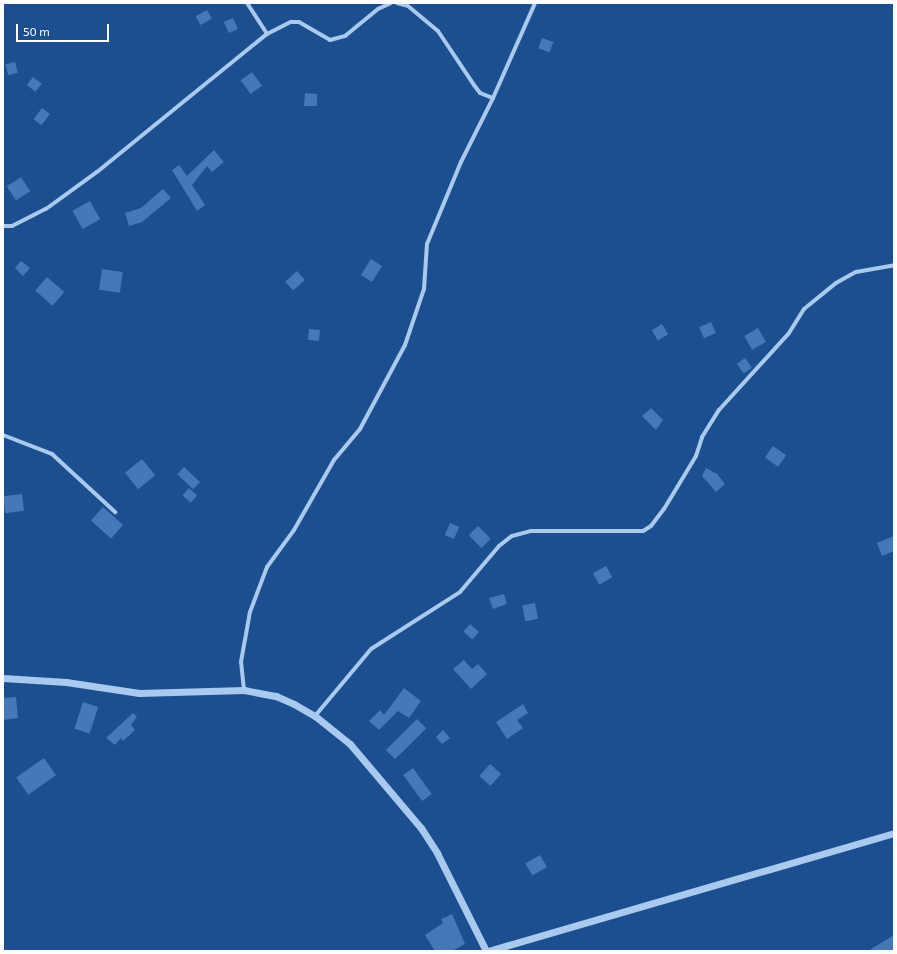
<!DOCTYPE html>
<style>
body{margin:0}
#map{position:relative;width:897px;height:954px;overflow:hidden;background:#1b4f8f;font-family:"Exo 2",sans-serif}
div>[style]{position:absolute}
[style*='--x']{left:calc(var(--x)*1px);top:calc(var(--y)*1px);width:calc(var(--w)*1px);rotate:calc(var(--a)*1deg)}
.building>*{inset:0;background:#4478b7;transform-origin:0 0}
.minor>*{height:4px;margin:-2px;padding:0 2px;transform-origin:2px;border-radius:2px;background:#a9c9ee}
.tertiary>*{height:7px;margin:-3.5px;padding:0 3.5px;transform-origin:3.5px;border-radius:3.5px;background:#a9c9ee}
span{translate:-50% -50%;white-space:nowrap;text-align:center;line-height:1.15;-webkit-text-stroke:3.5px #1b4f8f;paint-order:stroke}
.frame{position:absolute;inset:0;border:4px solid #fff;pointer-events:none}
.scale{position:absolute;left:16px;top:24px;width:93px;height:18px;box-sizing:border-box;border:2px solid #fff;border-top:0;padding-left:5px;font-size:12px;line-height:14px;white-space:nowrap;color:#fff;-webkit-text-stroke:3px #1b4f8f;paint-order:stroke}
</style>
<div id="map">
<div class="building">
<div style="left:207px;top:10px;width:10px;height:13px;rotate:61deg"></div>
<div style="left:233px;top:18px;width:12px;height:10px;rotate:66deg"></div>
<div style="left:542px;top:38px;width:12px;height:11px;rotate:20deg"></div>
<div style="left:15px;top:62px;width:11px;height:10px;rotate:75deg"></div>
<div style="left:252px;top:72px;width:17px;height:14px;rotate:54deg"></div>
<div style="left:33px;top:77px;width:11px;height:10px;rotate:38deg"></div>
<div style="clip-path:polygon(305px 93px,317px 94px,317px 106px,304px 106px)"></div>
<div style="left:42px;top:108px;width:10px;height:14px;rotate:37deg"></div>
<div style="clip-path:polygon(214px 150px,224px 162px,212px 172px,207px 166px,192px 185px,205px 205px,197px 211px,172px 170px,179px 165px,187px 176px)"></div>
<div style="left:21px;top:177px;width:17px;height:17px;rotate:57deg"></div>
<div style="clip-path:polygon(163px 189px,171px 198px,142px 222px,129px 226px,125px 213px,141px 208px)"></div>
<div style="left:90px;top:201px;width:21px;height:20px;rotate:61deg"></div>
<div style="left:371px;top:259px;width:13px;height:19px;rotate:32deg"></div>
<div style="clip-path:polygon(21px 261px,30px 268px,23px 276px,15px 268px)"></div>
<div style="left:102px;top:269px;width:21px;height:21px;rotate:8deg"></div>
<div style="left:297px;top:271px;width:12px;height:16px;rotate:48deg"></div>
<div style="left:47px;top:277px;width:23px;height:18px;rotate:41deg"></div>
<div style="left:711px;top:322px;width:12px;height:13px;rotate:66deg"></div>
<div style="left:662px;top:324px;width:12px;height:12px;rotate:59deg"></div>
<div style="left:758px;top:328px;width:16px;height:16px;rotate:60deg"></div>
<div style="left:309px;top:329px;width:11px;height:11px;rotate:5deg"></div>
<div style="left:745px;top:358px;width:12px;height:10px;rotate:55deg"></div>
<div style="clip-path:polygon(651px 408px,663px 420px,656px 430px,642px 416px)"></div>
<div style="left:773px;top:446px;width:16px;height:14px;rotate:35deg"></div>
<div style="left:142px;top:459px;width:21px;height:22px;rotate:51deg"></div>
<div style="left:184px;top:467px;width:22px;height:10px;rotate:43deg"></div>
<div style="clip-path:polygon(706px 468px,717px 474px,725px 484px,716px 492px,702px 476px)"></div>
<div style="left:189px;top:488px;width:11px;height:10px;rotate:41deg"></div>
<div style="left:22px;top:494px;width:17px;height:19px;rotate:83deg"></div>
<div style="left:103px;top:507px;width:27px;height:18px;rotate:42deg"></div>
<div style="left:450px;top:523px;width:10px;height:13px;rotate:24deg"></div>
<div style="left:478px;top:526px;width:18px;height:13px;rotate:45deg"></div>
<div style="clip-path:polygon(894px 536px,894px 551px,882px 556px,877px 543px)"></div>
<div style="left:606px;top:566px;width:13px;height:15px;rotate:61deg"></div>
<div style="clip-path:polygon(504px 594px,507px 604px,493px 609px,489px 598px)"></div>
<div style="left:535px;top:603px;width:16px;height:13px;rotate:79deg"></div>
<div style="left:470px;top:624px;width:12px;height:10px;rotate:42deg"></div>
<div style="clip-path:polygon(464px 660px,472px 669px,478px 664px,487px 674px,471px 689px,453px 669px)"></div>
<div style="clip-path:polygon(404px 688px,421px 701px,409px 718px,398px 711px,379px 730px,369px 721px,380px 710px,384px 715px)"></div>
<div style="clip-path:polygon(16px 697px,18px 718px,3px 720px,3px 698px)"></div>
<div style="left:83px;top:702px;width:16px;height:28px;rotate:18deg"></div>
<div style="clip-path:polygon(523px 704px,528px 713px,517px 720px,523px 728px,507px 739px,496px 722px)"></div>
<div style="clip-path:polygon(133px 713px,137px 717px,131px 725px,135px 730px,123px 741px,121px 738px,115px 745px,106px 738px)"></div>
<div style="left:417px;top:719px;width:13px;height:44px;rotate:45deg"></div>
<div style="clip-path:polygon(443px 730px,450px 738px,442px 744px,436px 737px)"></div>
<div style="left:44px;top:758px;width:21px;height:34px;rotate:55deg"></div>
<div style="left:490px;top:764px;width:15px;height:16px;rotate:42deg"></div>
<div style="left:413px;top:768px;width:32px;height:12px;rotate:54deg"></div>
<div style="left:540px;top:855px;width:14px;height:17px;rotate:60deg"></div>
<div style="clip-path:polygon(452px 914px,465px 944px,452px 951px,435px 951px,425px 935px,443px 923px,441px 919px)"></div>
<div style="clip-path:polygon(894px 935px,894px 951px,868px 951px)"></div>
</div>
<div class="minor">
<div style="--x:247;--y:3;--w:37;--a:57"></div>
<div style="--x:267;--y:34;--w:27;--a:-27"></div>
<div style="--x:291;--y:22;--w:8;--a:0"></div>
<div style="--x:299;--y:22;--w:36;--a:30"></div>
<div style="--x:330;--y:40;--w:16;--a:-15"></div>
<div style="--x:345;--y:36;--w:43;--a:-39.3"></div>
<div style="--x:378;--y:9;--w:14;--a:-25"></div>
<div style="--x:397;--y:3;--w:11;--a:15"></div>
<div style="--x:408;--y:6;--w:39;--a:40"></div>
<div style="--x:438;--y:31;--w:65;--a:56.3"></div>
<div style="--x:474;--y:85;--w:10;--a:53"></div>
<div style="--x:480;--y:93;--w:14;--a:21"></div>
<div style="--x:3;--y:226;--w:9;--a:0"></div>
<div style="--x:12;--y:226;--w:38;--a:-27"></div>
<div style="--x:46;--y:209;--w:63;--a:-36"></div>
<div style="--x:97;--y:172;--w:219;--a:-39.1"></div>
<div style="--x:3;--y:435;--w:53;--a:21.2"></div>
<div style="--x:52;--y:454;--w:86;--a:42.6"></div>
<div style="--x:244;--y:690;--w:28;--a:-96"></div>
<div style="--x:241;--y:662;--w:22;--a:-80"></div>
<div style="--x:245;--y:640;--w:28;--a:-80"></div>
<div style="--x:250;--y:612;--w:48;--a:-69.3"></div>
<div style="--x:267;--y:567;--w:46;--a:-53.9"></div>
<div style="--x:294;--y:530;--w:81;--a:-60.3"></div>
<div style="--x:334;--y:460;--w:40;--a:-50"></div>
<div style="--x:360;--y:429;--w:95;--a:-61.8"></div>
<div style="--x:405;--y:345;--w:59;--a:-71.3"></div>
<div style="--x:424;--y:289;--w:45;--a:-86.2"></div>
<div style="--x:427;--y:244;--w:89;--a:-67.5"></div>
<div style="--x:461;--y:162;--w:72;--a:-63.4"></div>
<div style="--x:493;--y:98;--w:104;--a:-66.1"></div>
<div style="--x:315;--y:716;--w:87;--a:-50.1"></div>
<div style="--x:371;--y:649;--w:106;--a:-32.6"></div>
<div style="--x:460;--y:592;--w:60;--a:-49.7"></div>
<div style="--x:499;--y:546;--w:16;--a:-38"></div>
<div style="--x:512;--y:536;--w:20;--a:-15"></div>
<div style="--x:531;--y:531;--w:112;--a:0"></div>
<div style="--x:643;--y:531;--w:9;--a:-32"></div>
<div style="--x:651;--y:526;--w:21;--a:-53"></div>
<div style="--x:664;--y:509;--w:62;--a:-58.9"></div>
<div style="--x:696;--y:456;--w:20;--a:-72"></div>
<div style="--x:702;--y:437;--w:32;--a:-58"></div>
<div style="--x:719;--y:410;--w:104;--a:-47.7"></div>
<div style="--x:789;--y:333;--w:28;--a:-58"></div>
<div style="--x:804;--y:309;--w:41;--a:-39.1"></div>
<div style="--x:836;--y:283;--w:23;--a:-29"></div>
<div style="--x:856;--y:272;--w:39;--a:-10"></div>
</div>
<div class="tertiary">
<div style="--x:3;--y:678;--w:63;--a:3.6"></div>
<div style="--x:66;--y:682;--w:74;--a:8.6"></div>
<div style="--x:139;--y:693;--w:105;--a:-1.6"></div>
<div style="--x:244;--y:690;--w:33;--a:11"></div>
<div style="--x:276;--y:696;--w:20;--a:24"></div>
<div style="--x:294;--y:704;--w:24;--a:30"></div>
<div style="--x:315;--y:716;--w:45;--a:38.7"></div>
<div style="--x:350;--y:744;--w:110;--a:49.8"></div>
<div style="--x:421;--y:828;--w:30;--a:57"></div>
<div style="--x:437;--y:853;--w:110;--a:63.4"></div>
<div style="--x:488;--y:951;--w:423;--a:-16.2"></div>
</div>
<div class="frame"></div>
<div class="scale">50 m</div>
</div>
